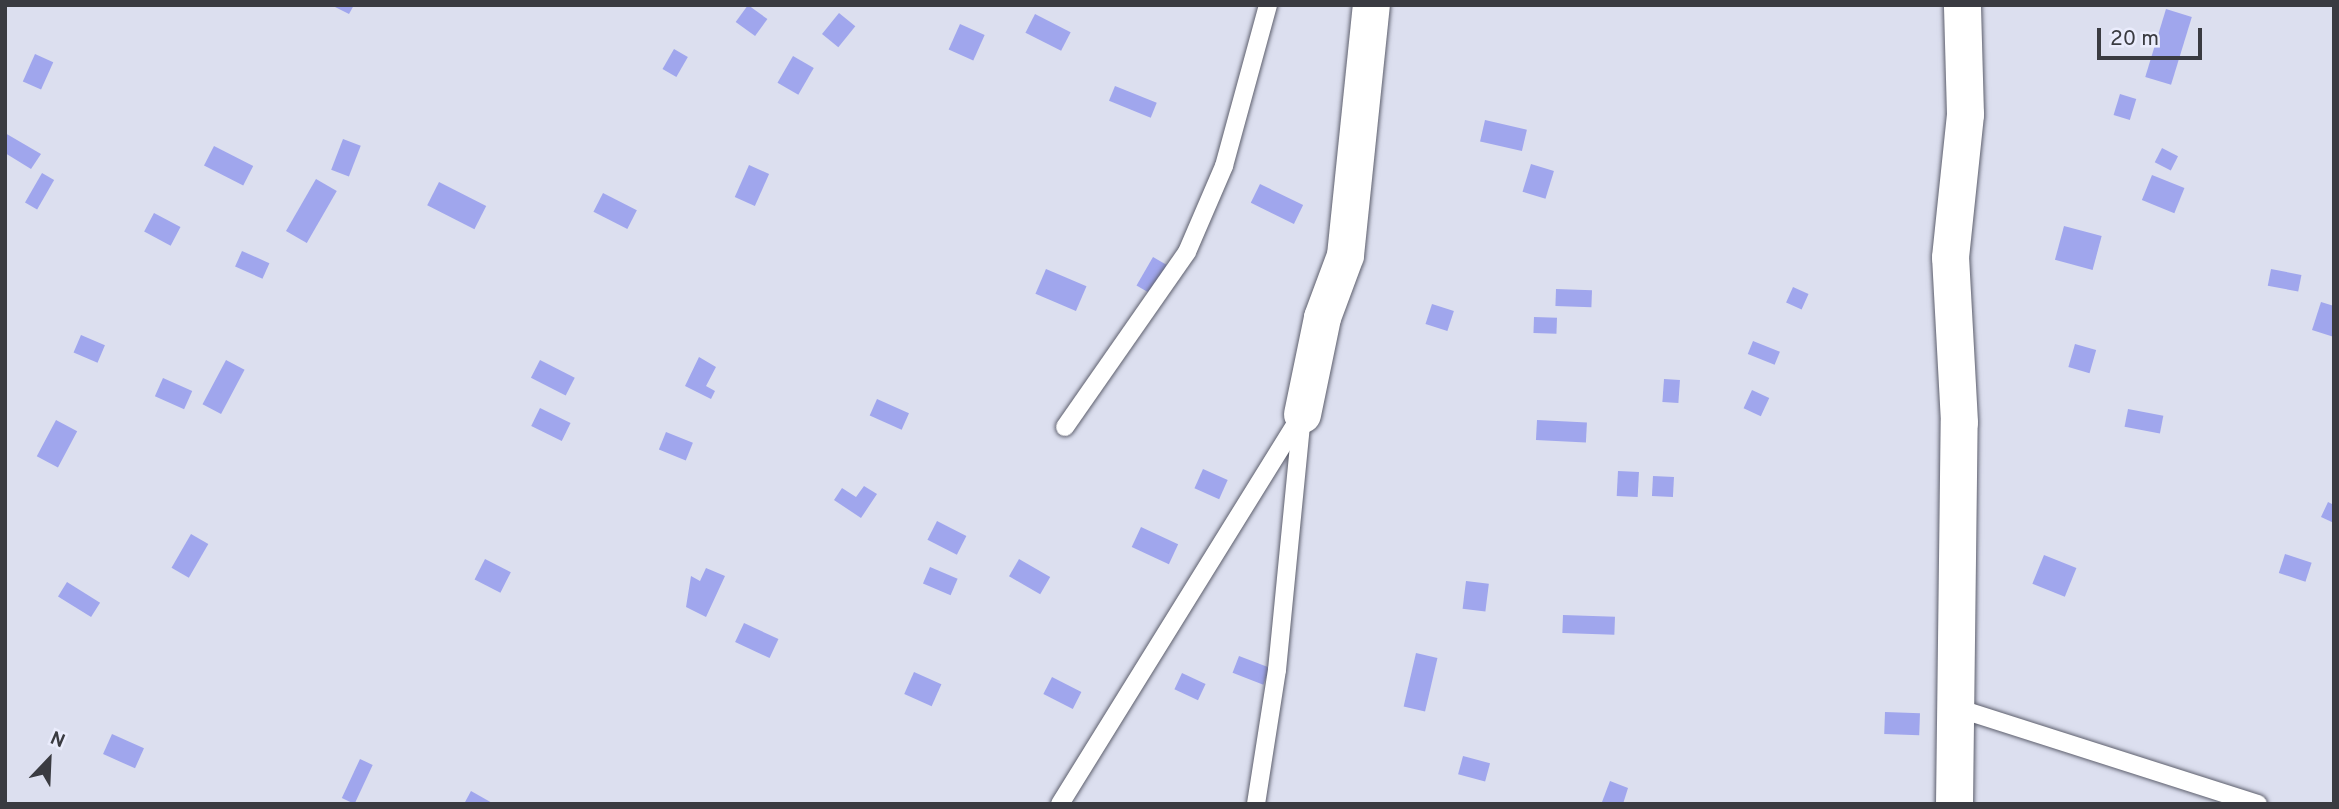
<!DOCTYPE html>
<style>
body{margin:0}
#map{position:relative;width:2339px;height:809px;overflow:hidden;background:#dcdfef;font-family:Overpass,sans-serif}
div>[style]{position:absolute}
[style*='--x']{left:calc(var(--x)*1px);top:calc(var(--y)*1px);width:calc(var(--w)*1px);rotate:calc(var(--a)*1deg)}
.building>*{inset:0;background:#a0a6ed;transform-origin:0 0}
.roads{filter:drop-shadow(0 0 2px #5d5f6d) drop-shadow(0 0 2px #5d5f6d)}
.service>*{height:18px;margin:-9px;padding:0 9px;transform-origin:9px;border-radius:9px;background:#fff}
.minor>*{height:37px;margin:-18.5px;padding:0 18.5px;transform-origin:18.5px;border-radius:18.5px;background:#fff}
span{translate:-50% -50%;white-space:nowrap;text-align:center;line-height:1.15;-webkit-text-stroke:6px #eaecfc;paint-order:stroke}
.frame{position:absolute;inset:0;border:7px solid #3a3b41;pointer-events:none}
.north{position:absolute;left:14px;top:725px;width:70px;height:70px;-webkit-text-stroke:5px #eaecfc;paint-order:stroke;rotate:23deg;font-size:19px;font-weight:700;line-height:28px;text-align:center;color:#3a3b41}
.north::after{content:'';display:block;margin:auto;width:24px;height:32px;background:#3a3b41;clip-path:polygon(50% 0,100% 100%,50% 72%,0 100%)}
.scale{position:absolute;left:2097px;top:28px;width:105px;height:32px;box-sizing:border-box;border:4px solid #3a3b41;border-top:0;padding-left:9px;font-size:21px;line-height:24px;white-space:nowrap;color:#3a3b41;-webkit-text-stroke:5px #eaecfc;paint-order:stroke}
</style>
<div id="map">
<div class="building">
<div style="clip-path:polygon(331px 5px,354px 5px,349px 14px)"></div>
<div style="left:748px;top:5px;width:24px;height:21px;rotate:36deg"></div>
<div style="left:2166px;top:9px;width:27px;height:71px;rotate:17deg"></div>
<div style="left:839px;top:13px;width:21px;height:27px;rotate:39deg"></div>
<div style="left:1035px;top:14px;width:40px;height:21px;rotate:27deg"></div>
<div style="left:960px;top:24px;width:27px;height:28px;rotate:24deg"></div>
<div style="left:674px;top:49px;width:16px;height:23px;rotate:30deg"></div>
<div style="left:35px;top:54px;width:20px;height:30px;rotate:24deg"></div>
<div style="left:793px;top:56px;width:24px;height:31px;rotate:30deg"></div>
<div style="left:1115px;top:86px;width:45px;height:16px;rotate:22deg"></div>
<div style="left:2120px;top:94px;width:17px;height:22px;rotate:17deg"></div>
<div style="left:1485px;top:120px;width:43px;height:22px;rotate:13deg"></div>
<div style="clip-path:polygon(5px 133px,41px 154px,31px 169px,5px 153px)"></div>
<div style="left:343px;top:139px;width:19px;height:33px;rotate:21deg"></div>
<div style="left:214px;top:146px;width:44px;height:22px;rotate:27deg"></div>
<div style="left:2162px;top:148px;width:18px;height:16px;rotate:27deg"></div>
<div style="left:1531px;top:164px;width:24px;height:29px;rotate:17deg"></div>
<div style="left:749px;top:165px;width:22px;height:35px;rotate:24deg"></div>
<div style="left:42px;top:173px;width:14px;height:34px;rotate:30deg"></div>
<div style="left:2152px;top:175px;width:35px;height:27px;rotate:22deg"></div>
<div style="left:316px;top:179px;width:24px;height:60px;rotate:30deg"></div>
<div style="left:439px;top:182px;width:53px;height:26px;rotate:27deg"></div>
<div style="left:1260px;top:184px;width:48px;height:21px;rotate:26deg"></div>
<div style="left:603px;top:193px;width:38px;height:21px;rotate:27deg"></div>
<div style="left:154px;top:213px;width:30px;height:21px;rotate:28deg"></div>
<div style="left:2064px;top:226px;width:39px;height:35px;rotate:15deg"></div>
<div style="left:242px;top:251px;width:30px;height:17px;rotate:24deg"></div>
<div style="left:1153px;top:257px;width:16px;height:33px;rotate:30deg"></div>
<div style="left:1046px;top:269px;width:44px;height:27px;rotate:23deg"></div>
<div style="left:2271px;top:269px;width:31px;height:17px;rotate:11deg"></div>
<div style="left:1793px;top:287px;width:17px;height:17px;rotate:24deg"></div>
<div style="left:1556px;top:289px;width:36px;height:17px;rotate:2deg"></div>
<div style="clip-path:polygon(2321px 302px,2334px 306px,2334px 337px,2312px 330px)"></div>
<div style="left:1432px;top:304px;width:23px;height:21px;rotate:18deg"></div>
<div style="left:1534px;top:317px;width:23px;height:16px;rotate:2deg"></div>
<div style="left:81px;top:335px;width:26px;height:19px;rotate:23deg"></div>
<div style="left:1753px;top:341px;width:29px;height:14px;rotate:22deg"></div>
<div style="left:2075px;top:344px;width:22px;height:24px;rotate:16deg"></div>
<div style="clip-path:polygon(699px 357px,716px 367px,706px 386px,715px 391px,711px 399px,685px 386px)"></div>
<div style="left:226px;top:360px;width:21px;height:50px;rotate:28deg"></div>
<div style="left:540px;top:360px;width:39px;height:20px;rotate:27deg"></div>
<div style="left:163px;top:378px;width:32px;height:20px;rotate:24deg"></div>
<div style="left:1664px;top:379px;width:16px;height:23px;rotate:4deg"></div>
<div style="left:1752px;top:390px;width:19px;height:20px;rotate:25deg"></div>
<div style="left:877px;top:399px;width:35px;height:18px;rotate:24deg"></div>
<div style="left:540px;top:408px;width:34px;height:20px;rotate:26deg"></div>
<div style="left:2128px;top:409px;width:36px;height:18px;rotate:11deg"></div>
<div style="left:56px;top:420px;width:24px;height:41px;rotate:28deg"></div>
<div style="left:1537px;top:420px;width:50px;height:20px;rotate:3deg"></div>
<div style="left:666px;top:432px;width:29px;height:19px;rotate:22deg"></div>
<div style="left:1203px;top:469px;width:27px;height:21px;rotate:24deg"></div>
<div style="left:1618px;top:471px;width:21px;height:25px;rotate:3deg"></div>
<div style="left:1653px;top:476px;width:21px;height:20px;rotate:3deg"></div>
<div style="clip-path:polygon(864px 486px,877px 494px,861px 518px,834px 500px,842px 488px,856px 497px)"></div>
<div style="clip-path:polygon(2328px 502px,2334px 505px,2334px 523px,2321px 517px)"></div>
<div style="left:937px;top:521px;width:33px;height:21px;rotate:27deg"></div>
<div style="left:1141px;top:527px;width:41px;height:22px;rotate:25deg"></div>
<div style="left:191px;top:534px;width:20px;height:39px;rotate:30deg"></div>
<div style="left:2285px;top:554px;width:28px;height:20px;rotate:18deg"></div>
<div style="left:2044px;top:555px;width:35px;height:31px;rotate:22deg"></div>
<div style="left:485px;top:559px;width:29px;height:23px;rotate:27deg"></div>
<div style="left:1019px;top:559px;width:36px;height:20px;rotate:30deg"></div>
<div style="left:930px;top:567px;width:30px;height:18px;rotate:23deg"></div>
<div style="clip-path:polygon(706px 568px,725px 576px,706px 617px,686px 607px,691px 576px,700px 581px)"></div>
<div style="left:1466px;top:581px;width:23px;height:28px;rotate:7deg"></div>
<div style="left:67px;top:582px;width:39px;height:17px;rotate:32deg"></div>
<div style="left:1563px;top:615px;width:52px;height:18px;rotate:2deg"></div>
<div style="left:744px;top:623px;width:38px;height:21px;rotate:25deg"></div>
<div style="left:1416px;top:653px;width:22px;height:55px;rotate:13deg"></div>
<div style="left:1239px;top:656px;width:33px;height:18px;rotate:21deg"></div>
<div style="left:914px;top:672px;width:30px;height:24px;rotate:24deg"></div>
<div style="left:1182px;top:673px;width:26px;height:18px;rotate:25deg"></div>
<div style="left:1052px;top:677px;width:33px;height:19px;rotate:27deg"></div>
<div style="left:1885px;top:712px;width:35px;height:22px;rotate:2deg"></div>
<div style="left:112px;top:734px;width:35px;height:22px;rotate:24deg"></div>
<div style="left:1463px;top:756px;width:28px;height:19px;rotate:15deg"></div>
<div style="left:360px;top:759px;width:14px;height:43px;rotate:25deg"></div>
<div style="clip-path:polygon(1610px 781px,1628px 788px,1623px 804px,1602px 802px)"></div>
<div style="clip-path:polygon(471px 791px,494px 804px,464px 804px)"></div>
</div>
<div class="roads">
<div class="service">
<div style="--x:1065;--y:427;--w:213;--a:-55.1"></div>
<div style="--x:1187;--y:252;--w:94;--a:-66.7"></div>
<div style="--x:1224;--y:166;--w:167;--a:-74.7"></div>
<div style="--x:1957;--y:708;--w:316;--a:17.7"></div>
<div style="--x:1060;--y:804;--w:459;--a:-58.2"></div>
<div style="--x:1256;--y:804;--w:136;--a:-81.1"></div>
<div style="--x:1277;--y:670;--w:246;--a:-84.4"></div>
</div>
<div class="minor">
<div style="--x:1302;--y:414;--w:99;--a:-78.3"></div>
<div style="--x:1322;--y:317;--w:66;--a:-69.6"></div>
<div style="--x:1345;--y:255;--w:251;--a:-84.1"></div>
<div style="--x:1954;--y:804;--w:382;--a:-89.3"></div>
<div style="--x:1959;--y:422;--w:165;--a:-93.1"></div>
<div style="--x:1950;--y:257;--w:144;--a:-84"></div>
<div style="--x:1965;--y:114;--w:109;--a:-91.6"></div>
</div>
</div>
<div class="frame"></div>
<div class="north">N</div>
<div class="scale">20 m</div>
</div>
